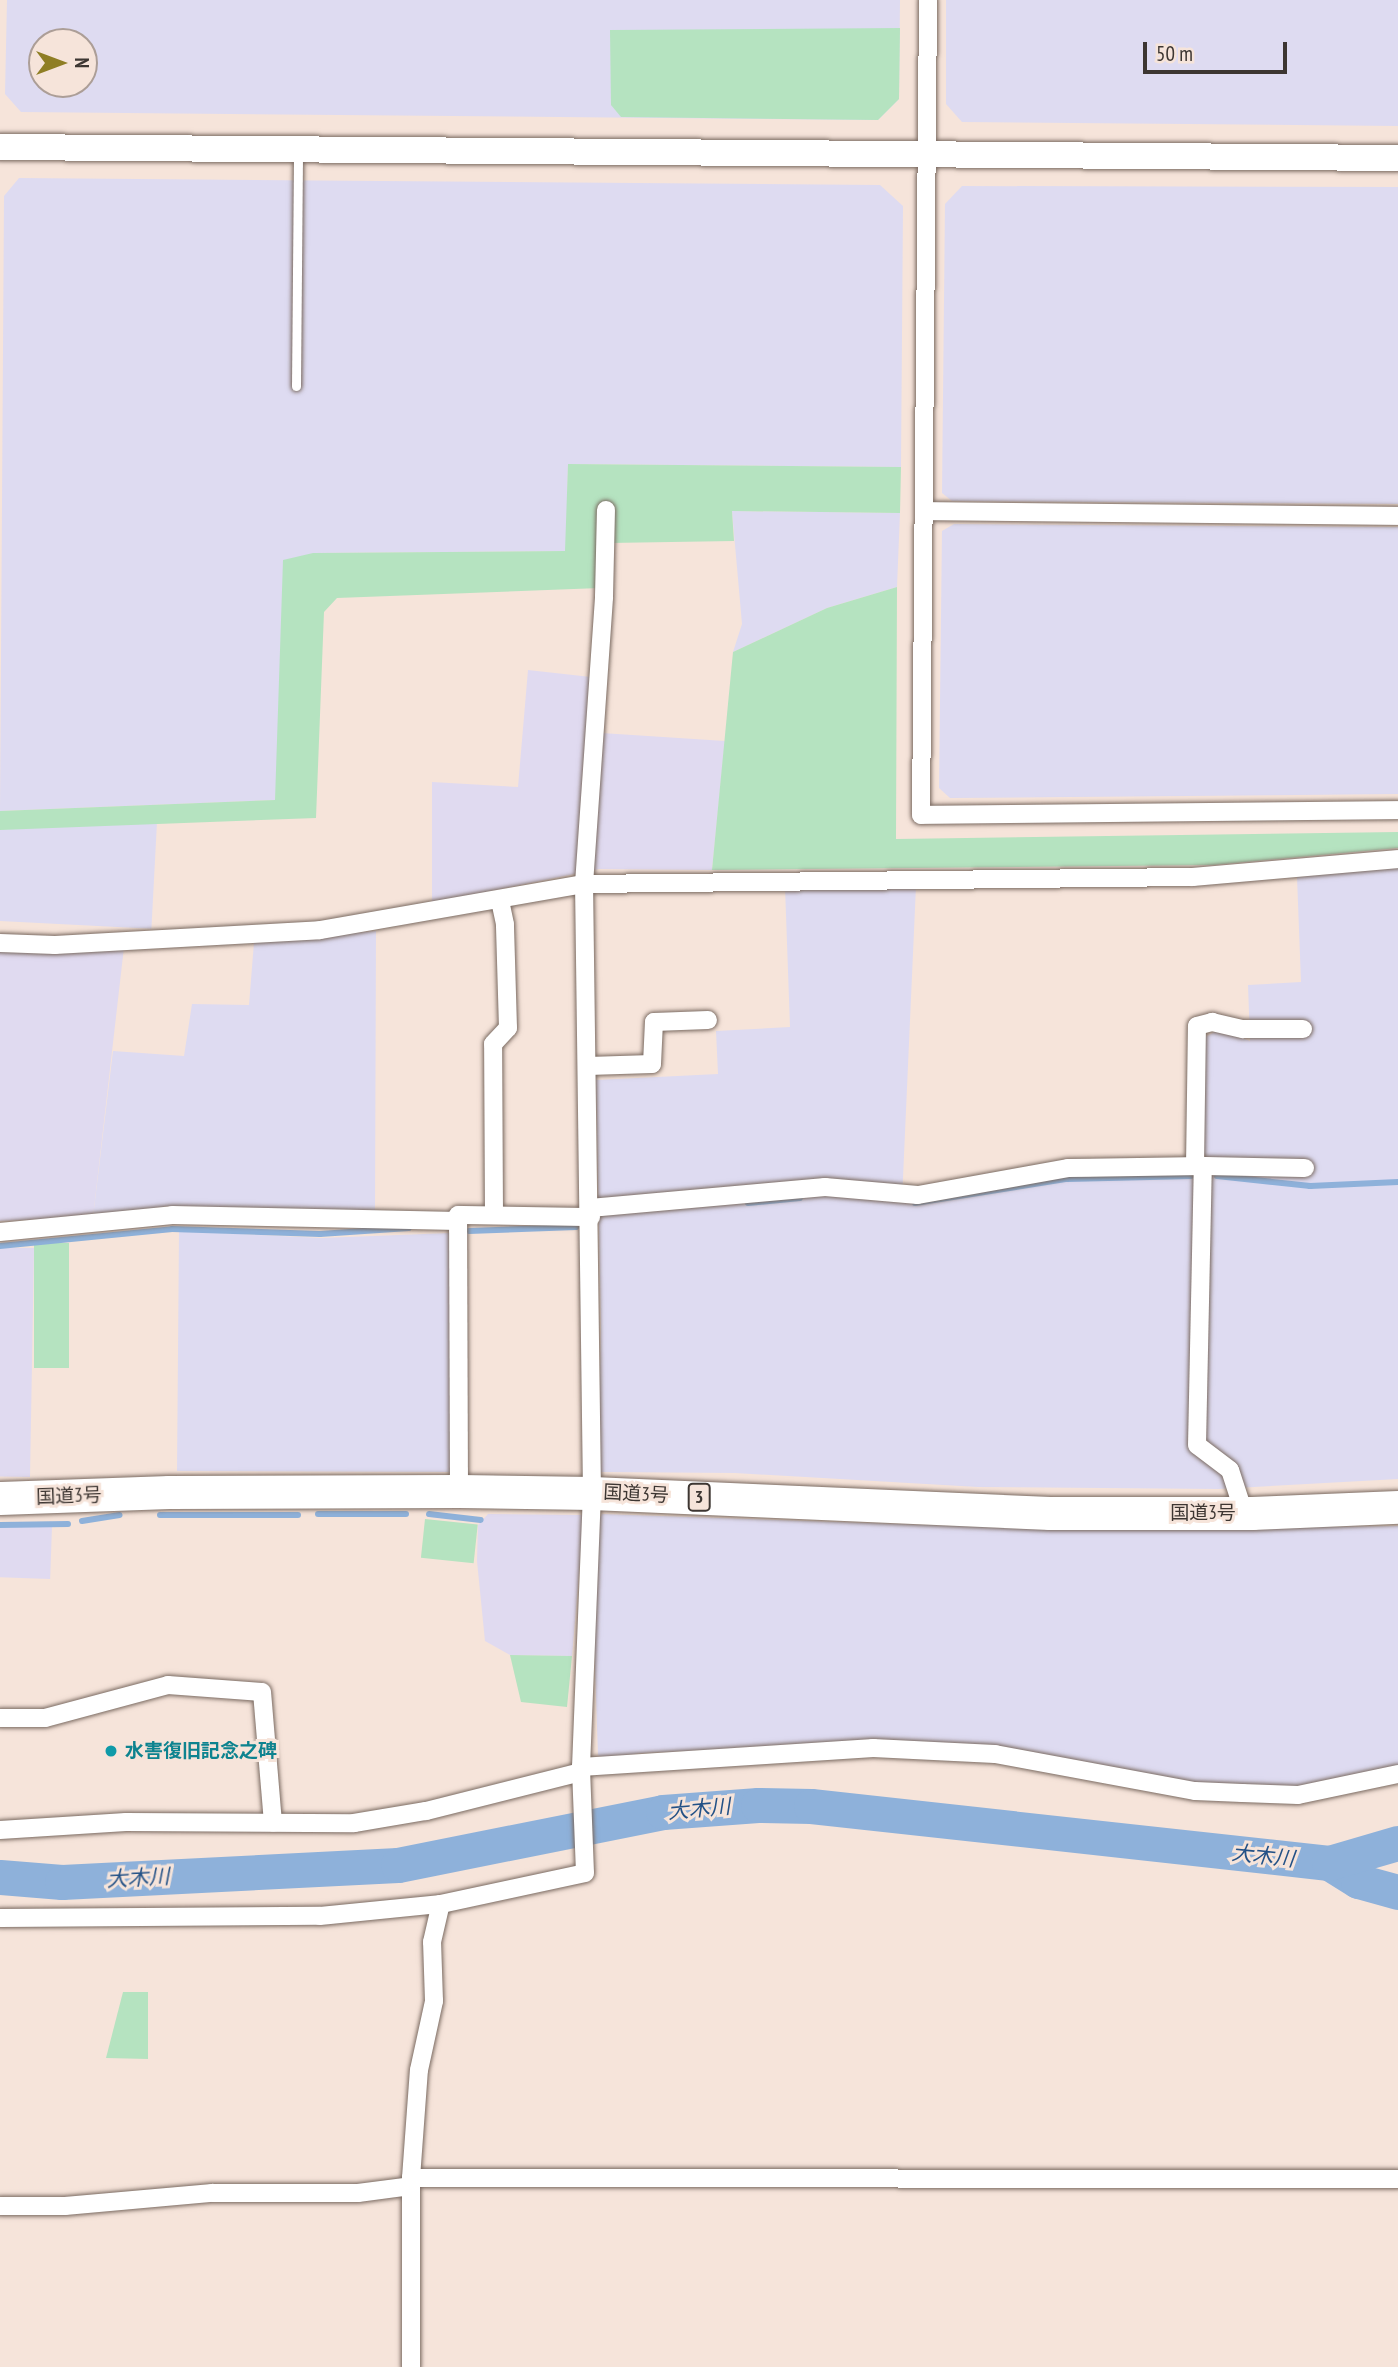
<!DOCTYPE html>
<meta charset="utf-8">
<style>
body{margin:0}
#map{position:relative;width:1398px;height:2367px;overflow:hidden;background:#f6e4da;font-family:"PT Sans Narrow","Noto Sans JP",sans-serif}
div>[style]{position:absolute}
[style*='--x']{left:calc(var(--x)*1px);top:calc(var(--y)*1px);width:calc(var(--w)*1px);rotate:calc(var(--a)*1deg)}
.commercial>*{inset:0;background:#e0daf0;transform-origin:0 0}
.industrial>*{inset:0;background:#dedbf1;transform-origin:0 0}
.green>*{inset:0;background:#b5e3c0;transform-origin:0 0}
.stream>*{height:6px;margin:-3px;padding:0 3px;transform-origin:3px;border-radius:3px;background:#8eb1da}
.river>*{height:35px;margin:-17.5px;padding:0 17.5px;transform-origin:17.5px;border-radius:17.5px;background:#8eb1da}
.roads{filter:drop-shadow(0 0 2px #7a6a61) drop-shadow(0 0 2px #7a6a61)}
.lane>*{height:9px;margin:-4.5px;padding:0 4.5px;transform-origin:4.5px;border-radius:4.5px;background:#fff}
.street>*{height:18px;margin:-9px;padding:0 9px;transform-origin:9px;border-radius:9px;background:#fff}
.secondary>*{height:26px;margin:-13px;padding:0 13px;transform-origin:13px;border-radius:13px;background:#fff}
.highway>*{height:33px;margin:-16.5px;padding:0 16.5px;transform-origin:16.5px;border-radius:16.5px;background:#fff}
.dots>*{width:19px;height:19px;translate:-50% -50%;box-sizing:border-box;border:4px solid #f6e4da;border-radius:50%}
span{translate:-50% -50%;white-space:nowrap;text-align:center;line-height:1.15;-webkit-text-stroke:6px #f6e4da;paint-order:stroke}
.shield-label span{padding:2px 5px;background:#f6e4da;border:2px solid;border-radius:5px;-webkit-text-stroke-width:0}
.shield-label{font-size:18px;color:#3d3632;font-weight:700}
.street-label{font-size:19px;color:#3d3632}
.culture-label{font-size:19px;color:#0d838f;font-weight:700}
.left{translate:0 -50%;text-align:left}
.water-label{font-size:21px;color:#235186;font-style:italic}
.north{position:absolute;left:28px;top:28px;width:70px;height:70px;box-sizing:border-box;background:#f6e4da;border:2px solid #ac9e97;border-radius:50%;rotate:90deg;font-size:19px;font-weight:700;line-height:28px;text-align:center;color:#3d3632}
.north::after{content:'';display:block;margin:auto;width:24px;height:32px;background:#8f7e24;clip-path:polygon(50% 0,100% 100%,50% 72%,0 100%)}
.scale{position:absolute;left:1143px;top:42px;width:144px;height:32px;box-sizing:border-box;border:4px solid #3d3632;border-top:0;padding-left:9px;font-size:21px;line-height:24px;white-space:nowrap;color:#3d3632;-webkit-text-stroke:5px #f6e4da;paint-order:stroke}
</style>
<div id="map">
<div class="commercial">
<div style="clip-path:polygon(528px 670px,591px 677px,586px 732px,725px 741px,712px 870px,599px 869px,432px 903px,432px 782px,518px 787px)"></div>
<div style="clip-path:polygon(124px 947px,93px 1217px,0 1221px,0 951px)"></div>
<div style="left:34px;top:1248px;width:229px;height:34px;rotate:91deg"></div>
<div style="clip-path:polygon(488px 1514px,584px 1515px,572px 1656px,510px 1655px,485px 1641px,477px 1561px,478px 1525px)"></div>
<div style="left:52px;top:1526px;width:53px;height:52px;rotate:92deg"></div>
</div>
<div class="industrial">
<div style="clip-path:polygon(evenodd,7px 0,900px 0,899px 99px,878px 120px,21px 112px,5px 94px,7px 0,42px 42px,84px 42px,84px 84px,42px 84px,42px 42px)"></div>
<div style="clip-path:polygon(946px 0,1398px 0,1398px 126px,962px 122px,946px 104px)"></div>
<div style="clip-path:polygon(19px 178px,880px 185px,903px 206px,901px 467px,568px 464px,566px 551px,313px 553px,275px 800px,0 811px,4px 196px)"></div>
<div style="clip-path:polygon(962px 186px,1398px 187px,1398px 504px,952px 501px,942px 493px,945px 204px)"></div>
<div style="clip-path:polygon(732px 511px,900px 513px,897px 587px,827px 608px,733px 652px,742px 624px)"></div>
<div style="clip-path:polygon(954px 524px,1398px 527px,1398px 794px,950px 798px,939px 788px,942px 531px)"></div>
<div style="left:157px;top:822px;width:107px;height:157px;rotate:93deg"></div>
<div style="clip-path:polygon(1398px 867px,1398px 1479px,1218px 1489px,978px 1487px,735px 1473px,598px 1472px,601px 1328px,596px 1080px,718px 1074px,716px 1031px,790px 1027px,785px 887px,916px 886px,902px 1200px,926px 1200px,1064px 1178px,1191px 1175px,1202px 1039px,1220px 1029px,1250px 1041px,1248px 985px,1301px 982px,1297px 877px)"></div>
<div style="clip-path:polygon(376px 931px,375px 1213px,169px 1206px,93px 1217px,113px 1051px,184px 1056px,192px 1004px,249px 1005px,254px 942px)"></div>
<div style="clip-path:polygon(179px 1231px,321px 1238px,450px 1233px,453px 1472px,177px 1471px)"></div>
<div style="clip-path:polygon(602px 1514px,1077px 1530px,1398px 1526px,1398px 1768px,1301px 1787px,1196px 1784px,870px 1743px,641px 1753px,606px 1759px,598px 1755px,594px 1640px,596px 1525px)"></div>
</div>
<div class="green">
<div style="clip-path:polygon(900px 28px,899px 99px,878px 120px,621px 117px,611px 105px,610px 30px)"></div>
<div style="clip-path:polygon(568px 464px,901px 467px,900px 513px,732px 511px,734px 541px,609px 543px,600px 588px,337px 598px,324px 612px,316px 818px,0 830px,0 811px,275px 800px,283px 560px,313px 553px,565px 551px)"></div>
<div style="clip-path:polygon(897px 587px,896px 839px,1398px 832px,1398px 848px,1213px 865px,712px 870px,733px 652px,827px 608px)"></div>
<div style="left:69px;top:1243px;width:125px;height:35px;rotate:90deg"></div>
<div style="left:425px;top:1519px;width:53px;height:39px;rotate:6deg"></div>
<div style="clip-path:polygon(510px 1655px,572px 1656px,567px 1707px,521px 1702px)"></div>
<div style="clip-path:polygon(123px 1992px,148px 1992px,148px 2059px,106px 2058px)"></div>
</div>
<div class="stream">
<div style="--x:1217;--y:1176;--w:94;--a:6.1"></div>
<div style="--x:1310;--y:1186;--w:88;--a:-2.6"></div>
<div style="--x:748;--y:1203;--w:52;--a:-5.5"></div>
<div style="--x:915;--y:1203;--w:154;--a:-9"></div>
<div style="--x:1067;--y:1179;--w:124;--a:-1.4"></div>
<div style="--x:469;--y:1231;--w:107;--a:-2.1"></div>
<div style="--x:0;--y:1246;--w:173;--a:-5.6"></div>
<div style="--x:172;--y:1229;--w:148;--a:1.9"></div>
<div style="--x:320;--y:1234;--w:89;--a:-3.9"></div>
<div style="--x:318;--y:1514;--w:88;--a:0"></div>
<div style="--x:429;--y:1514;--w:52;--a:6.6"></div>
<div style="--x:160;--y:1515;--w:138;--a:0"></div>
<div style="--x:82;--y:1521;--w:38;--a:-9"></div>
<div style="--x:0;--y:1525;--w:68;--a:-0.8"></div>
</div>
<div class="river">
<div style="--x:1329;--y:1863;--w:34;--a:32"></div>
<div style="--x:1358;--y:1881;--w:41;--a:15.4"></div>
<div style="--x:0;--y:1877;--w:62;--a:4.6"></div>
<div style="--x:62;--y:1882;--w:336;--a:-2.9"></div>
<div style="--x:398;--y:1865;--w:270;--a:-11.3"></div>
<div style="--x:663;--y:1812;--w:95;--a:-4.2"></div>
<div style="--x:758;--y:1805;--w:53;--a:1.1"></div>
<div style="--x:811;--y:1806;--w:521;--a:6.28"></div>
<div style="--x:1329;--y:1863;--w:72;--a:-16.2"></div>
</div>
<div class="roads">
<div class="lane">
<div style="--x:296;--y:386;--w:235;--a:-89.5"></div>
</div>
<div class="street">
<div style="--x:928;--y:0;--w:815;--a:90.49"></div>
<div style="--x:921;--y:815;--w:477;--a:-0.6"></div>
<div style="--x:924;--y:511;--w:474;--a:0.6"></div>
<div style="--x:0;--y:943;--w:55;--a:2.1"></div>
<div style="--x:55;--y:945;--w:265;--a:-3.2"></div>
<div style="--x:320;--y:930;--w:268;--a:-9.9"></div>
<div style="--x:584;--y:884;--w:609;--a:-0.66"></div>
<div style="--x:1193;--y:877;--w:206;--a:-5"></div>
<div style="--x:588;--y:1066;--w:64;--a:-1.8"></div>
<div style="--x:652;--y:1064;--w:42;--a:-87.3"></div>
<div style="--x:654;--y:1022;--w:54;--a:-2.1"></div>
<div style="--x:1195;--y:1166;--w:140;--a:-89.2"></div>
<div style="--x:1197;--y:1026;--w:16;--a:-15"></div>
<div style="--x:1212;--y:1022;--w:32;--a:13"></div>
<div style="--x:1243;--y:1029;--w:60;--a:0"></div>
<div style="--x:590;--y:1208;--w:236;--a:-5.1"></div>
<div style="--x:825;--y:1187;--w:93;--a:4.9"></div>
<div style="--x:918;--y:1195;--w:152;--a:-10.2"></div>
<div style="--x:1068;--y:1168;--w:135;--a:-0.8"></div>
<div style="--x:494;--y:1215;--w:171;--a:-90.3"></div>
<div style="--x:493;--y:1044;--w:22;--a:-47"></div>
<div style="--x:508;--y:1028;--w:104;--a:-91.7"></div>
<div style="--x:505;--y:924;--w:24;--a:-102"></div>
<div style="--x:0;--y:1232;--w:173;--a:-5.6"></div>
<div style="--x:172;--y:1215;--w:286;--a:1.2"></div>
<div style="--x:459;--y:1491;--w:276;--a:-90.2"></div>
<div style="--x:458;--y:1215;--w:133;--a:0.9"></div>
<div style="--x:1244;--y:1513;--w:45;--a:-108"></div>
<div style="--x:1230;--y:1470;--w:41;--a:-142.9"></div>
<div style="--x:1197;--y:1445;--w:279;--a:-88.8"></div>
<div style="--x:1203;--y:1166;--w:102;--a:1.1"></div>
<div style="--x:0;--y:1718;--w:45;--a:0"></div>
<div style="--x:45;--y:1718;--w:127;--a:-15"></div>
<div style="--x:168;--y:1685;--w:94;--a:4.3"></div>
<div style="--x:262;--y:1692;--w:131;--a:85.2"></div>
<div style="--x:581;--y:1767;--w:293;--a:-3.7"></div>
<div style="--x:873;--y:1748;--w:122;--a:2.8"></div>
<div style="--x:995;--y:1754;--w:203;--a:10.5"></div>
<div style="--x:1195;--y:1791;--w:47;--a:2.4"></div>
<div style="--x:1242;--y:1793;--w:56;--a:2"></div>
<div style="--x:1298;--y:1795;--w:102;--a:-11.9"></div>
<div style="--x:0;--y:1830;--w:126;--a:-3.6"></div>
<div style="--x:126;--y:1822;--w:228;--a:0.3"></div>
<div style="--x:354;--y:1823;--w:73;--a:-9.5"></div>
<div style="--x:426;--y:1811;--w:160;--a:-14.1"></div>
<div style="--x:0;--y:1918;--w:320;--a:-0.4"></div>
<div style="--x:320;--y:1916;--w:122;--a:-5.7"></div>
<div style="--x:441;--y:1904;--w:147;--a:-12.1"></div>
<div style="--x:585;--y:1873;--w:106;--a:-92.2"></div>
<div style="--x:581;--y:1767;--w:274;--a:-87.7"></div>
<div style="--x:592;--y:1493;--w:609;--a:-90.75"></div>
<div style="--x:584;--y:884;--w:288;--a:-86"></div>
<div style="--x:604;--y:597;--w:87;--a:-88.7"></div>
<div style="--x:411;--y:2178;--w:987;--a:0.06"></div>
<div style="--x:0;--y:2206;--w:65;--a:0"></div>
<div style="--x:65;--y:2206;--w:148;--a:-5.1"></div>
<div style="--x:212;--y:2193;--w:146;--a:0"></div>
<div style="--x:358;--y:2193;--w:53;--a:-7.5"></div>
<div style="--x:411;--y:2367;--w:189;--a:-90"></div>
<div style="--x:411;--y:2178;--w:108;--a:-85.8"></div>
<div style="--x:419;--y:2070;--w:71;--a:-77.7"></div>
<div style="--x:434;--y:2001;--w:59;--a:-91.9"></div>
<div style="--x:432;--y:1942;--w:39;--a:-77"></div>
</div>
<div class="secondary">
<div style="--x:0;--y:147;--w:1398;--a:0.45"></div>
</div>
<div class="highway">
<div style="--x:0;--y:1498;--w:169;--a:-2"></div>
<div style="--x:169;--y:1492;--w:290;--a:-0.2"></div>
<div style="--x:459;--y:1491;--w:133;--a:0.9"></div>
<div style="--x:592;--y:1493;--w:458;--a:2.5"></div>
<div style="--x:1050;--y:1513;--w:202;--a:0"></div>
<div style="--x:1252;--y:1513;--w:146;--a:-2.4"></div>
</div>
</div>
<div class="dots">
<div style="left:111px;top:1751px;background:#0f9aa8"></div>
</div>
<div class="shield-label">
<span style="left:699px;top:1497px">3</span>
</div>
<div class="street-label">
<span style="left:636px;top:1494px;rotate:3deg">国道3号</span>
<span style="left:69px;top:1496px;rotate:-2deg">国道3号</span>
<span style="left:1203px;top:1513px">国道3号</span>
</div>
<div class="culture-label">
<span class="left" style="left:125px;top:1751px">水害復旧記念之碑</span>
</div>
<div class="water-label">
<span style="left:699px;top:1809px;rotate:-5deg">大木川</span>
<span style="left:1263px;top:1856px;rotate:6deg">大木川</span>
<span style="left:138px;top:1878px;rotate:-3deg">大木川</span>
</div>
<div class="north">N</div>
<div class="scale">50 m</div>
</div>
